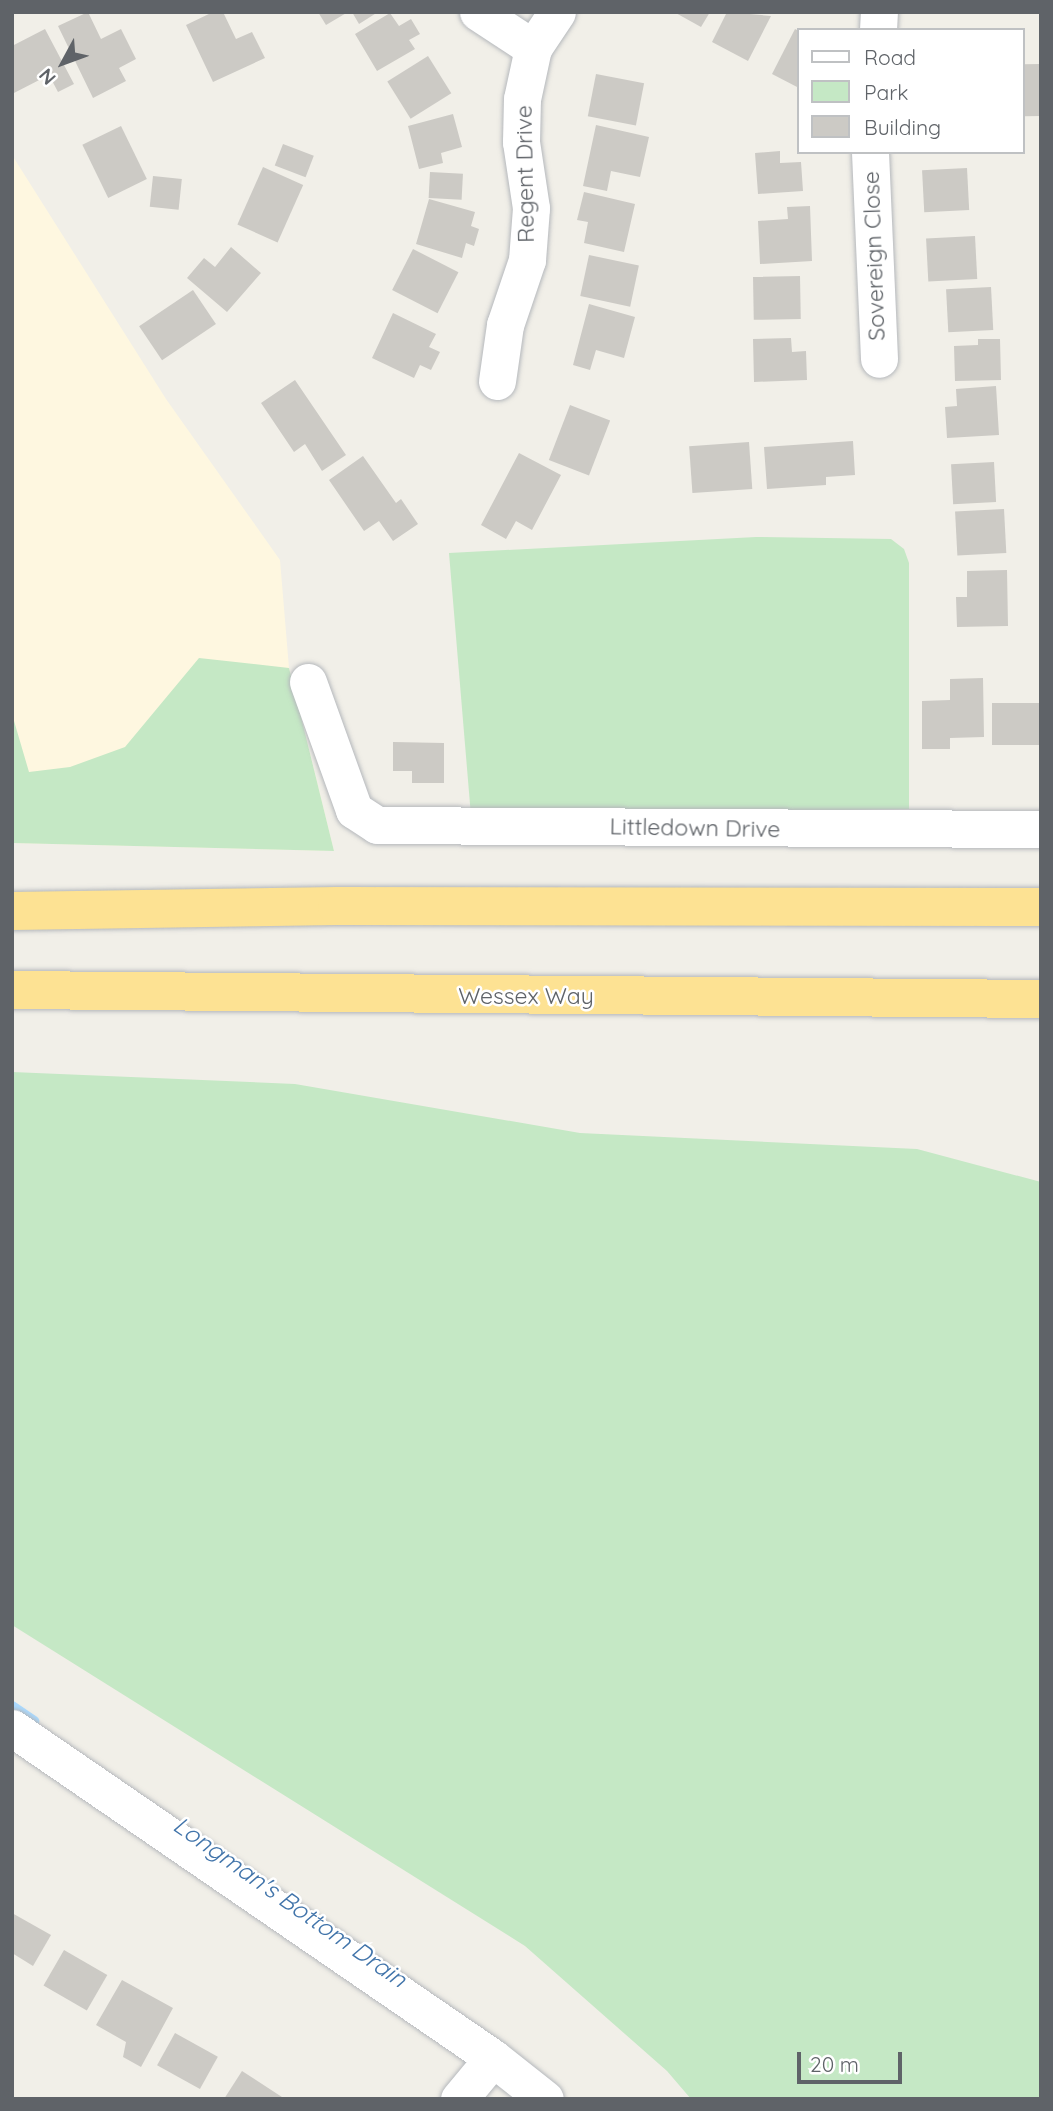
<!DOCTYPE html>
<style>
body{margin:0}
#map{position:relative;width:1053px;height:2111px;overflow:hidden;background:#f1efe8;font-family:Quicksand,sans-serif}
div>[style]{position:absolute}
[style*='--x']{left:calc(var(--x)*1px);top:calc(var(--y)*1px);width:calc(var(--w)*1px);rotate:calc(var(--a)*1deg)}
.commercial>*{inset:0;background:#fef7e0}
.green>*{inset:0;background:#c5e8c5}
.stream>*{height:10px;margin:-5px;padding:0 5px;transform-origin:5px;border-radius:5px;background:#aadaff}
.building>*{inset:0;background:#cccac5;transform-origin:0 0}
.roads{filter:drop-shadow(0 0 2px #b5b8bc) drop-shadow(0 0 2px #b5b8bc)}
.minor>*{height:37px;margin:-18.5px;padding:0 18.5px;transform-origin:18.5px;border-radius:18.5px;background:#fff}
.highway>*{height:38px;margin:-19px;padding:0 19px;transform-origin:19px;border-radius:19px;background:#fde293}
span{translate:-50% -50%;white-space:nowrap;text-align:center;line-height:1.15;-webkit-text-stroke:5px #fff;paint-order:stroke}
.street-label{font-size:23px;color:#5f6368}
.water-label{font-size:24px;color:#4174aa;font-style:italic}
.frame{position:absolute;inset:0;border:14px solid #5f6368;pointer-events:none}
.legend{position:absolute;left:797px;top:28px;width:228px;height:126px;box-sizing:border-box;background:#fff;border:2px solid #bfc1c3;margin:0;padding:9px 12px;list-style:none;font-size:21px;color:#5f6368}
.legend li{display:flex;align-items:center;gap:14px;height:35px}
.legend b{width:35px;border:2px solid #bfc1c3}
.north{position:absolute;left:28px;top:28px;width:70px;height:70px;-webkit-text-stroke:5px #fff;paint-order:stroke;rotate:229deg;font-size:19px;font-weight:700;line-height:28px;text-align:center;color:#5f6368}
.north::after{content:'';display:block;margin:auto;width:24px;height:32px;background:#5f6368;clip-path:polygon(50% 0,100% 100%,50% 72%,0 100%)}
.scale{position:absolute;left:797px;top:2052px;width:105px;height:32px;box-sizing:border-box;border:4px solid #5f6368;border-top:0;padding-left:9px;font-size:21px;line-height:24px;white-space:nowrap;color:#5f6368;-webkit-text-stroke:5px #fff;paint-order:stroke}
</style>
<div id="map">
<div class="commercial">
<div style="clip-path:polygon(12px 155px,166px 399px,280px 560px,289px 668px,334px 851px,12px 843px)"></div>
</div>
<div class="green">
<div style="clip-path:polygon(756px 537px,891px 539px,904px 549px,909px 563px,909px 809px,471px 816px,449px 553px)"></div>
<div style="clip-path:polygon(199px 658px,289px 668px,334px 851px,12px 843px,12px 714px,29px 772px,70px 767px,125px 747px)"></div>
<div style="clip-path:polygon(12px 1072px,295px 1084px,580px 1133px,917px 1149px,1041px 1182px,1041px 2099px,691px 2099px,667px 2071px,525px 1946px,12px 1625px)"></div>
</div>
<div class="stream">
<div style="--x:12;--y:1706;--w:27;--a:34"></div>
</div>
<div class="building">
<div style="clip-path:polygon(88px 12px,101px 39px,121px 29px,136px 59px,119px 68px,126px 81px,93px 98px,58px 26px)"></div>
<div style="clip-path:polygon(213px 12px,223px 12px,236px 39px,252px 32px,265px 58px,213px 82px,186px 25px)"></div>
<div style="clip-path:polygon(318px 12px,348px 12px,326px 25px)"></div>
<div style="clip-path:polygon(352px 12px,378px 12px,359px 24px)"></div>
<div style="clip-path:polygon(674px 12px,710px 12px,701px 27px)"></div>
<div style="clip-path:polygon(727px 12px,771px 16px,748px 61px,712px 42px)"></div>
<div style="clip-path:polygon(390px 13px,399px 26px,411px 19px,420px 34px,409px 40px,415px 49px,377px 71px,355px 34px)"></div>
<div style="clip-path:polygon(45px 29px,74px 84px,58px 92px,49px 75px,12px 94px,12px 46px)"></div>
<div style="clip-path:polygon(795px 29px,799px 31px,799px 88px,772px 74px)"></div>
<div style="left:428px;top:56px;width:44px;height:48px;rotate:58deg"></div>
<div style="left:1040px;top:64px;width:52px;height:17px;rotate:89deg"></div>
<div style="left:596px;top:74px;width:49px;height:43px;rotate:11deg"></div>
<div style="clip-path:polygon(453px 114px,462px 147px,441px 153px,443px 163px,419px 169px,408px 126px)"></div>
<div style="clip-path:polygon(596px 125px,649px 137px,640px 177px,611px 171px,607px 191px,583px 186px)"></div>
<div style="left:121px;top:126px;width:59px;height:43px;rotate:64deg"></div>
<div style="left:283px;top:144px;width:33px;height:23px;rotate:21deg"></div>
<div style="clip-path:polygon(780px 151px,780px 163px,801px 162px,803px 191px,758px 194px,755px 153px)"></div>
<div style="left:263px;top:167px;width:44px;height:63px;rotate:24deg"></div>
<div style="left:967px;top:168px;width:42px;height:45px;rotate:87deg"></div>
<div style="left:430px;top:172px;width:33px;height:26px;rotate:3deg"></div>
<div style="left:153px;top:176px;width:29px;height:31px;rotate:6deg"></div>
<div style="clip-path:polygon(584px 192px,635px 204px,624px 252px,584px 243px,588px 222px,577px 220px)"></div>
<div style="clip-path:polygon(429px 199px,475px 212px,471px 226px,479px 229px,474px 246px,466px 243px,462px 258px,416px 244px)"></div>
<div style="clip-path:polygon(810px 206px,812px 261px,760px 264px,758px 221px,788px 219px,787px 207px)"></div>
<div style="left:975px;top:236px;width:43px;height:49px;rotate:87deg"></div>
<div style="clip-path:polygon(231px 247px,261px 273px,227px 312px,187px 278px,204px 258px,215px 267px)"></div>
<div style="left:413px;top:249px;width:51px;height:46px;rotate:27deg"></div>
<div style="left:589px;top:255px;width:51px;height:42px;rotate:12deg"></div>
<div style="left:800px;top:276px;width:43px;height:47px;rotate:89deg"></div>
<div style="left:991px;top:287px;width:43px;height:45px;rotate:87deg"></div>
<div style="left:193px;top:290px;width:41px;height:65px;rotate:56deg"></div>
<div style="clip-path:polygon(589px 304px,635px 317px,624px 358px,596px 350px,590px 370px,573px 365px)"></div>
<div style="clip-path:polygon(393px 313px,436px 334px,429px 347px,440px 352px,431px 370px,420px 365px,414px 378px,372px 358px)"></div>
<div style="clip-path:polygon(791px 338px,792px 352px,806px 351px,807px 380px,754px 382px,753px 339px)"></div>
<div style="clip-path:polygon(978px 339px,1000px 339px,1001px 380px,955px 381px,954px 346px,978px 345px)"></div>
<div style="clip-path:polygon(295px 380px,346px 455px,322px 471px,305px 444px,294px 452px,261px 403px)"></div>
<div style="clip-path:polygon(996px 386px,999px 435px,947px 438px,945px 407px,957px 406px,956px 389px)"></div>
<div style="left:570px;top:405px;width:43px;height:59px;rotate:21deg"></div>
<div style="clip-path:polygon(853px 441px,855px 475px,826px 477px,826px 485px,767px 489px,764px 447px)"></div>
<div style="left:749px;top:442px;width:47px;height:60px;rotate:86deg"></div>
<div style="clip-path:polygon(519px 453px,561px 475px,532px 530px,516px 521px,506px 539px,481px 525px)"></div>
<div style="clip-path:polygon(363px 456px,396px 503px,401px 499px,418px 524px,393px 541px,379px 521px,364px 531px,329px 480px)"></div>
<div style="left:994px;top:462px;width:40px;height:43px;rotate:87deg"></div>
<div style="left:1004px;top:509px;width:44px;height:49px;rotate:87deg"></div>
<div style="clip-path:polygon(1007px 570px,1008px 626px,957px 627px,956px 597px,967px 597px,967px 571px)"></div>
<div style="clip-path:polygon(983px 678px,984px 737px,950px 738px,950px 749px,922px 749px,922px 701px,950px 700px,950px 679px)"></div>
<div style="left:992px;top:703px;width:49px;height:42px"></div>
<div style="clip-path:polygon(393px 742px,444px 743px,444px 783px,412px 783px,412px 771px,393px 771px)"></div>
<div style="clip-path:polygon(12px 1913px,51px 1935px,33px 1966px,12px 1953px)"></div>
<div style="left:64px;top:1950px;width:50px;height:41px;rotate:30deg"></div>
<div style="clip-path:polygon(122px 1980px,173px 2008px,141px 2067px,123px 2057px,126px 2042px,96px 2025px)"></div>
<div style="left:175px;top:2033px;width:49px;height:37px;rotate:29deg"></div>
<div style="clip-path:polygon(242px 2071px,285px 2099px,224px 2099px)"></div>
</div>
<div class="roads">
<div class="minor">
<div style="--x:478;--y:12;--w:66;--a:33.2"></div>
<div style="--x:878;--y:30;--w:18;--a:-87"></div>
<div style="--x:870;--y:152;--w:207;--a:87.5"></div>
<div style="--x:497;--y:381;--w:57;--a:-81.9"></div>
<div style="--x:505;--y:325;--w:69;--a:-71.3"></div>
<div style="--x:527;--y:260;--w:52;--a:-85.6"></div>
<div style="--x:531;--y:208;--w:67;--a:-98.6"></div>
<div style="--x:521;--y:142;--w:43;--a:-88.7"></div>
<div style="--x:522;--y:99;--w:52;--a:-77.8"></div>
<div style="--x:533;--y:48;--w:43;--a:-56.3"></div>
<div style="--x:308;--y:682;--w:136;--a:70.2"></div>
<div style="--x:354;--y:810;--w:27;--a:33"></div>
<div style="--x:377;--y:825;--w:664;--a:0.35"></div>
<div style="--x:12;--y:1728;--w:583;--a:34.45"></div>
<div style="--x:493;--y:2058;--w:66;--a:38.3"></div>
<div style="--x:459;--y:2099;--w:53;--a:-50.3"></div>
</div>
<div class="highway">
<div style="--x:12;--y:911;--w:325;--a:-0.9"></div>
<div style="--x:337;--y:906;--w:704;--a:0.08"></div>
<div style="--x:12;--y:990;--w:1029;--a:0.5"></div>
</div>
</div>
<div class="street-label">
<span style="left:525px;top:174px;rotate:-91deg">Regent Drive</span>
<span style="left:874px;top:256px;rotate:-92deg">Sovereign Close</span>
<span style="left:695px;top:828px;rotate:1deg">Littledown Drive</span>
<span style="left:526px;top:996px">Wessex Way</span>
</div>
<div class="water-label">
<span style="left:290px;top:1902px;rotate:35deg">Longman's Bottom Drain</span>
</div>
<div class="frame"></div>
<ul class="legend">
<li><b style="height:9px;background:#fff"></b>Road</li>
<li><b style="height:19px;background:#c5e8c5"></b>Park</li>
<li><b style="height:19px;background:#cccac5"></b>Building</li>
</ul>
<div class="north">N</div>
<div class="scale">20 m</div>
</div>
